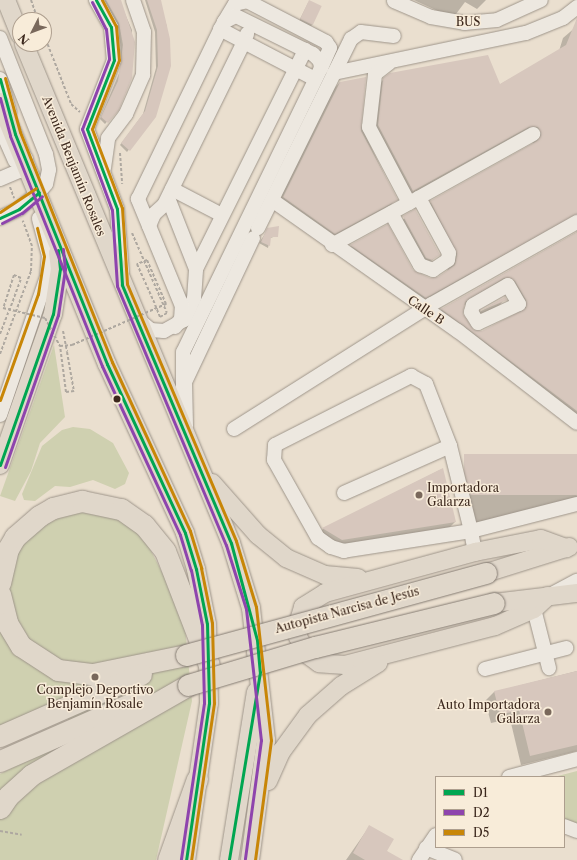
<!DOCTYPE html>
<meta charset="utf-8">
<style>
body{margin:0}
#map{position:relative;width:577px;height:860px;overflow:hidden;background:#eadfcf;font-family:"Libre Caslon Text",serif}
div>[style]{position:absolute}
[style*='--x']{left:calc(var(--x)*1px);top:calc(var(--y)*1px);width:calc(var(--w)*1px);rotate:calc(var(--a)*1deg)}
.green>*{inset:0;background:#cfd0b0}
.shadow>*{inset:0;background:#0003}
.building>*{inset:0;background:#d7c7bd;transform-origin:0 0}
.path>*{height:2px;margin-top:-1px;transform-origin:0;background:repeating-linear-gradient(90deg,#aea8a0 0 3px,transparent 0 5px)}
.roads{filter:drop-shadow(0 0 1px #9e958a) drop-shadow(0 0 1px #9e958a)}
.minor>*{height:14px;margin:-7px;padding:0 7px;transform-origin:7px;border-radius:7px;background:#ede8e0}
.major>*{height:18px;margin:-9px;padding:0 9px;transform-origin:9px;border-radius:9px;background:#e0d7ca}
.highway>*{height:21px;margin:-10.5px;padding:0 10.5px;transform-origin:10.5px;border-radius:10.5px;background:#e0d7ca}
.path-bridge>*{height:2px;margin-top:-1px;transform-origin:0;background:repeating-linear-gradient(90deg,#aea8a0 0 3px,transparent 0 5px)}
.bridges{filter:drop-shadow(0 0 1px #857c73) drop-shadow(0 0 1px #857c73)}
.highway-bridge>*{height:21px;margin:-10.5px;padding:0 10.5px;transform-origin:10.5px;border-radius:10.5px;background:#e0d7ca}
.bus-1>*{height:3px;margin:-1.5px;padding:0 1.5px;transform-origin:1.5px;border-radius:1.5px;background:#00a651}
.bus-2>*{height:3px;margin:-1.5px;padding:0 1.5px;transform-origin:1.5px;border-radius:1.5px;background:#8e44ad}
.bus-3>*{height:3px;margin:-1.5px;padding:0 1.5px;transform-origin:1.5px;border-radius:1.5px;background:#c88607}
.dots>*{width:11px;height:11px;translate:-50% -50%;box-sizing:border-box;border:2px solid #f8ecd9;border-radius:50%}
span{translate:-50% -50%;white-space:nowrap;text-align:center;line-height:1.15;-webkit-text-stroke:3px #f8ecd9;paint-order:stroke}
.street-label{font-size:12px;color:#3c281d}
.poi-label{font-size:12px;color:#3c281d}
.left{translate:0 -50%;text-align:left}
.right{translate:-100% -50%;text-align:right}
.legend{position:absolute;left:435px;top:776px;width:130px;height:72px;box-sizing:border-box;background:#f8ecd9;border:1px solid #ad9e8e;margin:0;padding:5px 7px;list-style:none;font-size:12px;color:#3c281d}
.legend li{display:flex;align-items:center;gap:8px;height:20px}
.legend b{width:20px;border:1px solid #ad9e8e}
.north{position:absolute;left:12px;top:12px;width:40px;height:40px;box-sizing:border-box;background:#f8ecd9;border:1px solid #ad9e8e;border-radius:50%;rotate:228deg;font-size:11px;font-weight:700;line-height:16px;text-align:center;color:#3c281d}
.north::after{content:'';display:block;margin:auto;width:14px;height:18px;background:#79685b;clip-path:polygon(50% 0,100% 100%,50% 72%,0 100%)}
</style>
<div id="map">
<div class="green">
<div style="clip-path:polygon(54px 345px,65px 417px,40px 443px,31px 471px,15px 501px,0 496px)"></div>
<div style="clip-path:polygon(73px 427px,90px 429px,113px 443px,129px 473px,125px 484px,115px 489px,93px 480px,70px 487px,55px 486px,35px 501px,24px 500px,22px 494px,42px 446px,62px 430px)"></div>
<div style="clip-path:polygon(75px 511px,117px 519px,135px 531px,149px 547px,180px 607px,185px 627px,192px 701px,156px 860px,0 860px,0 774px,74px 736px,61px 699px,0 728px,0 629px,9px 646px,20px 631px,7px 579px,21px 544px,50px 519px)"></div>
<div style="clip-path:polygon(577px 771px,577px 824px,564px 819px,564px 777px,554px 777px)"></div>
</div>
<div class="shadow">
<div style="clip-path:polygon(102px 0,119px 0,132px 30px,131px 78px,118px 109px,105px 124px,100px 119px,120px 71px,121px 48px,117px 25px)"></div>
<div style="clip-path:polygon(145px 0,159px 0,167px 27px,155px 116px,127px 152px,120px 145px,143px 114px,156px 68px,155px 32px)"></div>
<div style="clip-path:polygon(414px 0,486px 0,477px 9px,465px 2px,453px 18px)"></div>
<div style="clip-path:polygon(308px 3px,312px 25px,310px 27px,299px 21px)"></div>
<div style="clip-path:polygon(evenodd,577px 26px,577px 420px,433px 318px,442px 309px,577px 232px,572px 224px,416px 306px,342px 254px,351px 246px,430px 279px,438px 278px,447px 272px,449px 263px,422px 211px,431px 202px,533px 144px,529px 136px,403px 200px,369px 135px,374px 89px,384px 79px,499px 85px,559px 51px,563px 38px,577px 26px,494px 286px,503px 287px,517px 314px,482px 332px,473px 331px,462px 314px,463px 306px,494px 286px)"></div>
<div style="clip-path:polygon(340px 82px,396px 199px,387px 209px,325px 242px,274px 207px,331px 92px)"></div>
<div style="clip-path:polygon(415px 211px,439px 254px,422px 269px,394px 226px)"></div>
<div style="clip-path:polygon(268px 229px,277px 236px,270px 238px,268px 248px,259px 243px)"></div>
<div style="clip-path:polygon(505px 298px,497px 309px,472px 321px,481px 311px)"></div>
<div style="clip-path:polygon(576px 455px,577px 501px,468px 529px,459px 492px,468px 483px)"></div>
<div style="clip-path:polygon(442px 469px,455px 522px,446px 531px,332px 549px,314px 537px,323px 529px)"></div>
<div style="clip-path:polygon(577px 671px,577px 751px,521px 765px,510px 719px,491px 723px,485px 701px,494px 692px)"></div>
<div style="clip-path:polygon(369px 827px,386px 851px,401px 860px,346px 860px)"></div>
</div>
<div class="building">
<div style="clip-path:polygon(106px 0,121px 0,135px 42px,132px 78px,119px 110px,108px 123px,101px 117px,118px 81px,123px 45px,119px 23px)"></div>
<div style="clip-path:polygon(147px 0,161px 0,170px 39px,171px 66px,156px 117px,130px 151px,121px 143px,145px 111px,158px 66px,157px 30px)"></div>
<div style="left:309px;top:0;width:14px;height:21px;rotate:25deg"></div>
<div style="clip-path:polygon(577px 18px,577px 214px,426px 298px,350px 245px,388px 224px,413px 270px,430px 278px,438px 277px,455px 265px,457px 254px,430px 201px,537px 141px,541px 135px,538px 127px,529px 127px,413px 191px,378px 125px,383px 78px,390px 73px,488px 55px,500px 84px,566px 45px)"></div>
<div style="clip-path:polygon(366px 77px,361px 131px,398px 200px,335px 234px,283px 197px,340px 82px)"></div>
<div style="clip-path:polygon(415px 209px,440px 255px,432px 260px,426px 258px,403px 216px)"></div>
<div style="clip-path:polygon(279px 226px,278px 237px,271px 237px,270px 246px,261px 242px,267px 228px)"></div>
<div style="clip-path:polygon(evenodd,577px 232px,577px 411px,441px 309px,577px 232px,504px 278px,515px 281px,526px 300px,526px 308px,482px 331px,474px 330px,463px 314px,465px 302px,504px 278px)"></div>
<div style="clip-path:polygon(505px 297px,507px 300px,480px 311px)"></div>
<div style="left:577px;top:454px;width:41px;height:113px;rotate:90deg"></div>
<div style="clip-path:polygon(443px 468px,456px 522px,342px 540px,322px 528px)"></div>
<div style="clip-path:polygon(577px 671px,577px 745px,530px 756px,519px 710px,500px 715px,494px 691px)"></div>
<div style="clip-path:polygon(369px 825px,394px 839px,387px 851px,403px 860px,365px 860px,353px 853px)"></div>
</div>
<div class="path">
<div style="--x:31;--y:0;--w:21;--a:71"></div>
<div style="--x:44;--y:35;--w:74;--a:68.6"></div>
<div style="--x:71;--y:104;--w:12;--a:42"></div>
<div style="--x:120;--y:153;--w:31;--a:86"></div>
<div style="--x:10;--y:187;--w:12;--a:70"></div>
<div style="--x:132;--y:233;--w:87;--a:66.4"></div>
<div style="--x:167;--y:313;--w:8;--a:150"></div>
<div style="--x:160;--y:317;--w:16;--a:-112"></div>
<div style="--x:63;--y:331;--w:21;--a:79"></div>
<div style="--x:0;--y:334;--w:30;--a:-69"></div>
<div style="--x:0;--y:354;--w:89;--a:-69.5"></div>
<div style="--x:31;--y:271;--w:25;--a:-88"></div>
<div style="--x:32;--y:246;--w:27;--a:-110"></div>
<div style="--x:0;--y:831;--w:22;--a:10"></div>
</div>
<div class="roads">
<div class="minor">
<div style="--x:96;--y:0;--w:31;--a:61"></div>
<div style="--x:111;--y:27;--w:33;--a:85"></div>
<div style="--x:114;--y:60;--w:74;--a:111.4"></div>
<div style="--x:87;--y:129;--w:85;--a:69.4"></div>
<div style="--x:117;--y:209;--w:64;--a:85.5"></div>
<div style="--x:394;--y:1;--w:40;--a:23.4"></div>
<div style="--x:431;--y:17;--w:34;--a:10"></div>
<div style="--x:464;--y:23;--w:33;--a:-5"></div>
<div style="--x:497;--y:20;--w:48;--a:-24.4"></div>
<div style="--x:224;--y:22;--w:21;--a:-59"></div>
<div style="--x:235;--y:4;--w:12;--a:-14"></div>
<div style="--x:247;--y:1;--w:89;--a:27.4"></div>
<div style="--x:326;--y:42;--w:7;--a:56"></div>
<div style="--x:330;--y:48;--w:22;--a:114"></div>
<div style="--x:220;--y:29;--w:27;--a:28"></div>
<div style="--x:244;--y:42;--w:9;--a:-69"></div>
<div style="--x:0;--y:38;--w:125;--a:68.4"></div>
<div style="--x:46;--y:154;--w:16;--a:79"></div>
<div style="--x:49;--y:170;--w:14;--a:102"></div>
<div style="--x:46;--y:184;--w:11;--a:131"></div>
<div style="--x:39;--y:192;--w:26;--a:140"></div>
<div style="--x:19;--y:209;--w:21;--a:155"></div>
<div style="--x:334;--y:73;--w:196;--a:-11.8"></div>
<div style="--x:526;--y:33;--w:40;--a:-22"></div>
<div style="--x:563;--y:18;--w:18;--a:-38"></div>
<div style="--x:0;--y:79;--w:35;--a:74"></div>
<div style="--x:0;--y:127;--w:37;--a:66"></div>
<div style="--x:104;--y:168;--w:30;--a:-82"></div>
<div style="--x:108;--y:138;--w:30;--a:-53"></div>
<div style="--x:126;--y:114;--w:43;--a:-66.4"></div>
<div style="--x:143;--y:75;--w:43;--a:-88.7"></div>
<div style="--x:144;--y:32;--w:34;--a:-109"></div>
<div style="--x:0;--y:179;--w:21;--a:-23"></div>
<div style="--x:19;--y:171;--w:14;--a:-60"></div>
<div style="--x:172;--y:189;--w:56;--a:27.5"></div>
<div style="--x:272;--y:200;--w:228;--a:35.2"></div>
<div style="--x:458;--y:331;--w:150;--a:37.7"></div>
<div style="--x:411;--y:202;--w:140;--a:-29.1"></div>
<div style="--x:391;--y:213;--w:60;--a:60.9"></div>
<div style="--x:420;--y:265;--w:14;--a:21"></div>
<div style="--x:433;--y:270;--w:18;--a:-34"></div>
<div style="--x:448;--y:260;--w:7;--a:-82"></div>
<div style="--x:449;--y:253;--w:63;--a:-118.6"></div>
<div style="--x:149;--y:226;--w:13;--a:-67"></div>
<div style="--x:154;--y:214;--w:13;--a:-42"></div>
<div style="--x:164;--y:205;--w:182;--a:-63.9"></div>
<div style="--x:244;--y:42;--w:80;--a:27.5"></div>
<div style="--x:258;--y:228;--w:211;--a:-63.8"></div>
<div style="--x:351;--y:39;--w:12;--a:-35"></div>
<div style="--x:361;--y:32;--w:33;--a:7"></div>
<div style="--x:332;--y:245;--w:88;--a:-28.6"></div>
<div style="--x:409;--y:203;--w:86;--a:-117.8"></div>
<div style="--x:369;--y:127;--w:53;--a:-83.5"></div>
<div style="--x:375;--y:74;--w:18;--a:-38"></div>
<div style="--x:196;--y:269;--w:245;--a:-63.5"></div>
<div style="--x:508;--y:285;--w:22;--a:60"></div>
<div style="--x:519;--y:304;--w:45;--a:155.1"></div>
<div style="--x:478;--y:323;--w:13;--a:-122"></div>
<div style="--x:471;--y:312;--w:7;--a:-74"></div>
<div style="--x:473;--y:305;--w:40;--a:-29.7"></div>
<div style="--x:139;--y:320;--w:16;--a:40"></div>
<div style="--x:151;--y:330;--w:13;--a:4"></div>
<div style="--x:164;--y:331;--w:23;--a:-29"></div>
<div style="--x:184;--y:320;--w:23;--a:-65"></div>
<div style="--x:194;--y:299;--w:30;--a:-86"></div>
<div style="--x:196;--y:269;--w:76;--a:-111.5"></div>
<div style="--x:175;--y:327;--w:10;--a:-53"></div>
<div style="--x:181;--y:319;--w:13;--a:-86"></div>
<div style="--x:182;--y:306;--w:116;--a:-112.4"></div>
<div style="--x:138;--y:199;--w:197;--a:-64.1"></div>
<div style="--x:224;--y:22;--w:13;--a:-27"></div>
<div style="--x:236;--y:16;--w:86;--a:26.3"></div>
<div style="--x:313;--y:54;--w:10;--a:45"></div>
<div style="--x:320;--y:61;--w:7;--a:82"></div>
<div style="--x:321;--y:68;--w:316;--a:115.9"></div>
<div style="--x:183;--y:352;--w:42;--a:90"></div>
<div style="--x:411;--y:376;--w:17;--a:28"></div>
<div style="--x:426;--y:384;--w:66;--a:68.8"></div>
<div style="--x:450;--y:446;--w:88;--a:76.1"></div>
<div style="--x:471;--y:531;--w:129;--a:171.1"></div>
<div style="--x:344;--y:551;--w:14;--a:-163"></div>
<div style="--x:331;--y:547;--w:16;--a:-145"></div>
<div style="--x:318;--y:538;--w:90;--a:-119.4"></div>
<div style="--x:274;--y:460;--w:15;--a:-86"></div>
<div style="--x:275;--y:445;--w:153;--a:-26.9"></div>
<div style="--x:0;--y:415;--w:146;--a:-71.2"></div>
<div style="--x:47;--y:277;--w:21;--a:-85"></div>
<div style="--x:49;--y:256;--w:39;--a:-105"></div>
<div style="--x:186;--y:426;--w:44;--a:-91.3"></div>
<div style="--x:185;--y:382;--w:159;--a:-64.7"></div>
<div style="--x:234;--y:429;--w:234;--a:-32.3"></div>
<div style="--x:432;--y:304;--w:167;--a:-29.5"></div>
<div style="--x:344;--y:493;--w:116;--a:-23.9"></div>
<div style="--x:475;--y:552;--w:21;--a:-101"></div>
<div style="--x:471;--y:531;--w:109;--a:-14.3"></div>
<div style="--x:554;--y:593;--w:26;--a:-28"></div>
<div style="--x:534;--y:609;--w:61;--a:75.7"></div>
<div style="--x:485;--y:669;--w:84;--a:-14.5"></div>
<div style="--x:509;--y:777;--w:70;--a:-14.8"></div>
<div style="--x:564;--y:826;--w:14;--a:21"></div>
<div style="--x:426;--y:848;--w:31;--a:22"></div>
<div style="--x:419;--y:860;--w:30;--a:-56"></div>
</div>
<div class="major">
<div style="--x:6;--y:0;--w:37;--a:68"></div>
<div style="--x:24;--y:44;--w:540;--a:67.47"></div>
<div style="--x:231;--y:543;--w:68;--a:72.9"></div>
<div style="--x:251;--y:608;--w:133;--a:83.5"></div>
<div style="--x:266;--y:740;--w:121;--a:97.6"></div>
<div style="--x:0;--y:102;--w:283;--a:67.8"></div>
<div style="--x:107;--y:364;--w:186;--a:65.2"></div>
<div style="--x:185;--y:533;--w:38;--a:73"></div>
<div style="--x:196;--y:569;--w:56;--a:78.7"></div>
<div style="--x:207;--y:624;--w:79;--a:88.5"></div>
<div style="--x:209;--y:703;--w:159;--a:98.3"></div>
<div style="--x:0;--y:465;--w:160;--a:-70.7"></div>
<div style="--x:53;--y:314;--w:46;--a:-81.2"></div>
<div style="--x:60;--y:269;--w:16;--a:-97"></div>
<div style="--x:212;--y:483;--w:69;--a:48.5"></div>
<div style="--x:258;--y:535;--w:36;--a:39"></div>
<div style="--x:286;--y:558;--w:43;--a:23.6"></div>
<div style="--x:325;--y:575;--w:33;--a:5"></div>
<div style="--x:486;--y:573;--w:87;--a:-17.4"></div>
<div style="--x:548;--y:596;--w:19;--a:137"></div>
<div style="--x:534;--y:609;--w:43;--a:156.4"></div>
<div style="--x:495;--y:626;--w:155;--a:165.4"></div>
<div style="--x:345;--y:665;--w:26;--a:-176"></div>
<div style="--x:319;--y:663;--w:14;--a:-144"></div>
<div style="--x:308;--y:655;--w:21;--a:-119"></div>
<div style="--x:298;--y:637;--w:10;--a:-96"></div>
<div style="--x:297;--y:627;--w:21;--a:-73"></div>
<div style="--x:303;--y:607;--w:26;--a:-32"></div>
<div style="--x:325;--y:593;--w:156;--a:-15.3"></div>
<div style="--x:475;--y:552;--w:67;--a:-11.1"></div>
<div style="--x:541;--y:539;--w:27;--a:20"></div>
<div style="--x:494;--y:603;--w:84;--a:-6.9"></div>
<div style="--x:268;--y:781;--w:32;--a:-66"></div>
<div style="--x:281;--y:752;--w:46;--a:-53.9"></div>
<div style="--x:308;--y:715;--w:44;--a:-41.3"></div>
<div style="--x:341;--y:686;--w:44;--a:-31.9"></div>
<div style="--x:229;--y:860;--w:170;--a:-80.9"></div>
</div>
<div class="highway">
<div style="--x:0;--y:583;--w:35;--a:-77"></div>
<div style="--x:8;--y:549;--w:14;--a:-60"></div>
<div style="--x:15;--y:537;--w:32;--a:-41"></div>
<div style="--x:39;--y:516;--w:16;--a:-30"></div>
<div style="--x:53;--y:508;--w:30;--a:-14"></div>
<div style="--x:82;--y:501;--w:40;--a:12"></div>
<div style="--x:121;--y:509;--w:28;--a:35"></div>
<div style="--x:144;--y:525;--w:33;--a:51"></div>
<div style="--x:165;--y:551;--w:122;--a:68.9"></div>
<div style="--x:0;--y:594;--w:30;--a:76"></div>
<div style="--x:7;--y:623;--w:27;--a:59"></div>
<div style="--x:21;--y:646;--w:44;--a:33"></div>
<div style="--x:58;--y:670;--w:35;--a:7"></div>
<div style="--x:93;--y:674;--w:95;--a:-11.5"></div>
<div style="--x:0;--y:736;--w:154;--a:-23.7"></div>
<div style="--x:0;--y:761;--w:154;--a:-23.7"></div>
<div style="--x:0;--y:808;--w:14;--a:-56"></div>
<div style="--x:8;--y:796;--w:31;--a:-42"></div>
<div style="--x:31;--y:775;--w:181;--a:-29.8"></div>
<div style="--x:168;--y:860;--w:86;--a:-70.3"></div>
</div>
</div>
<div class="path-bridge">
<div style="--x:11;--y:306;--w:30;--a:-70"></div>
<div style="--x:21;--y:278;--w:8;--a:-157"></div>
<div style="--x:14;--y:275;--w:35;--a:108"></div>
<div style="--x:3;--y:308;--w:43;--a:13.4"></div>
<div style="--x:45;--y:318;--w:32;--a:62"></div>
<div style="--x:67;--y:352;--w:40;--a:80"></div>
<div style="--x:74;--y:391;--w:8;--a:173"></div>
<div style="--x:66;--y:392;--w:46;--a:-97.4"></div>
<div style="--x:60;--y:346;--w:12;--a:-5"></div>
<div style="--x:72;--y:345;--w:103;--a:-23.6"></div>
<div style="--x:166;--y:304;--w:48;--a:-113.4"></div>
<div style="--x:147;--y:260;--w:11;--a:158"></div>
<div style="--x:137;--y:264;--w:42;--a:65.9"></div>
</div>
<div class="bridges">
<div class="highway-bridge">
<div style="--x:186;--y:655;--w:311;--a:-15.3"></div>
<div style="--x:188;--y:685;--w:133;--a:-16.7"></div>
<div style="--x:315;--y:647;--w:184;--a:-13.8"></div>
</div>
</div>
<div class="bus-1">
<div style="--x:96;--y:0;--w:31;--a:61"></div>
<div style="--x:111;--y:27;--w:33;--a:85"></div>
<div style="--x:114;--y:60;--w:74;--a:111.4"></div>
<div style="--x:87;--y:129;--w:85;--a:69.4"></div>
<div style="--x:117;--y:209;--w:76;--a:86.2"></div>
<div style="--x:122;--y:285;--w:280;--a:67.1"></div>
<div style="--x:231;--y:543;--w:100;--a:75"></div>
<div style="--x:257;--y:640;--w:32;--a:85"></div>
<div style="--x:260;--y:672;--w:191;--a:99.4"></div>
<div style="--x:0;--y:79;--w:57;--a:74.7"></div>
<div style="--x:15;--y:134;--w:248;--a:68.2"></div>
<div style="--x:107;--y:364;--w:186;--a:65.2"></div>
<div style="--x:185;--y:533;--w:38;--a:73"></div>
<div style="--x:196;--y:569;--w:56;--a:78.7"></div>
<div style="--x:207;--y:624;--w:79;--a:88.5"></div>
<div style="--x:209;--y:703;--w:159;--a:98.3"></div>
<div style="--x:0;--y:218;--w:21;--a:-25"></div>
<div style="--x:19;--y:209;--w:26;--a:-40"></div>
<div style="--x:0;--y:465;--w:160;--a:-70.7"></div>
<div style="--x:53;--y:314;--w:46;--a:-81.2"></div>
<div style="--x:60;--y:269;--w:19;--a:-96"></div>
</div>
<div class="bus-2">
<div style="--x:92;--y:2;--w:30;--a:63"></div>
<div style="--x:106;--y:29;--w:30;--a:84"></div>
<div style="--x:109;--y:59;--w:75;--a:111.1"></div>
<div style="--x:82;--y:129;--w:86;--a:69.7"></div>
<div style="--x:112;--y:210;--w:76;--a:86.2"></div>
<div style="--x:117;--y:286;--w:281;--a:67.2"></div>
<div style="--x:226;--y:545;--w:67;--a:72.6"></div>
<div style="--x:246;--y:609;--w:132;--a:83.5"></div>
<div style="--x:261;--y:740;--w:120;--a:97.7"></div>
<div style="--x:0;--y:98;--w:39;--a:75"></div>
<div style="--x:10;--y:136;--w:248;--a:68.2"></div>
<div style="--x:102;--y:366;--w:186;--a:65.2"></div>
<div style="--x:180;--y:535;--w:37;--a:73"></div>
<div style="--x:191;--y:570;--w:56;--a:78.7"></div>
<div style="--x:202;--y:625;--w:78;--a:88.5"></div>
<div style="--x:204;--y:703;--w:158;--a:98.4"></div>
<div style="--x:2;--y:223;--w:22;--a:-27"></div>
<div style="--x:22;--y:213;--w:26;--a:-40"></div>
<div style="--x:5;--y:467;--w:161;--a:-70.8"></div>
<div style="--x:58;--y:315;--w:47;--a:-81.3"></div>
<div style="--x:65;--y:269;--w:20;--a:-96"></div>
</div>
<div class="bus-3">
<div style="--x:102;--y:0;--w:30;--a:62"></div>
<div style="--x:116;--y:26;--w:34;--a:85"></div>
<div style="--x:119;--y:60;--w:74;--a:111.4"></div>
<div style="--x:92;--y:129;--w:85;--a:69.2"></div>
<div style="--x:122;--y:208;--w:76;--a:86.2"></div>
<div style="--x:127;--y:284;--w:279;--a:67"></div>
<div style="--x:236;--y:541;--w:69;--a:73.1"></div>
<div style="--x:256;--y:607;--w:134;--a:83.6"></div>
<div style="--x:271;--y:740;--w:121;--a:97.6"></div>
<div style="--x:5;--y:78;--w:56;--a:74.5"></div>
<div style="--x:20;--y:132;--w:248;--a:68.2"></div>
<div style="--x:112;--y:362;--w:186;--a:65.2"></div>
<div style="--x:190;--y:531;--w:39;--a:73"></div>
<div style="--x:201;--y:568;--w:56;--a:78.7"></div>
<div style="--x:212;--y:623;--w:80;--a:88.6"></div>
<div style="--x:214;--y:703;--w:159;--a:98.3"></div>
<div style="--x:0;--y:212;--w:43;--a:-33.7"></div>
<div style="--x:0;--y:400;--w:113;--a:-70.3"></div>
<div style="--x:38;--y:294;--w:38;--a:-81"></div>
<div style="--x:44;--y:256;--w:29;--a:-104"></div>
</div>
<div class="dots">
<div style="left:117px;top:399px;background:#3c281d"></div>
<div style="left:419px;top:495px;background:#79685b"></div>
<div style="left:95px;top:677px;background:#79685b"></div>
<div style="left:548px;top:712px;background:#79685b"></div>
</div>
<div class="street-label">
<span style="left:468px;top:22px">BUS</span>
<span style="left:74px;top:166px;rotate:68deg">Avenida Benjamín Rosales</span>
<span style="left:426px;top:310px;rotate:34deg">Calle B</span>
<span style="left:347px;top:610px;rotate:-15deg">Autopista Narcisa de Jesús</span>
</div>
<div class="poi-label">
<span class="left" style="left:427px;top:495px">Importadora<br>Galarza</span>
<span style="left:95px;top:697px">Complejo Deportivo<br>Benjamín Rosale</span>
<span class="right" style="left:540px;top:712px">Auto Importadora<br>Galarza</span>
</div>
<ul class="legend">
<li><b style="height:5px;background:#00a651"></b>D1</li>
<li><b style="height:5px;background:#8e44ad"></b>D2</li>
<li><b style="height:5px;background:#c88607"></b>D5</li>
</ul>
<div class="north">N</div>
</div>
